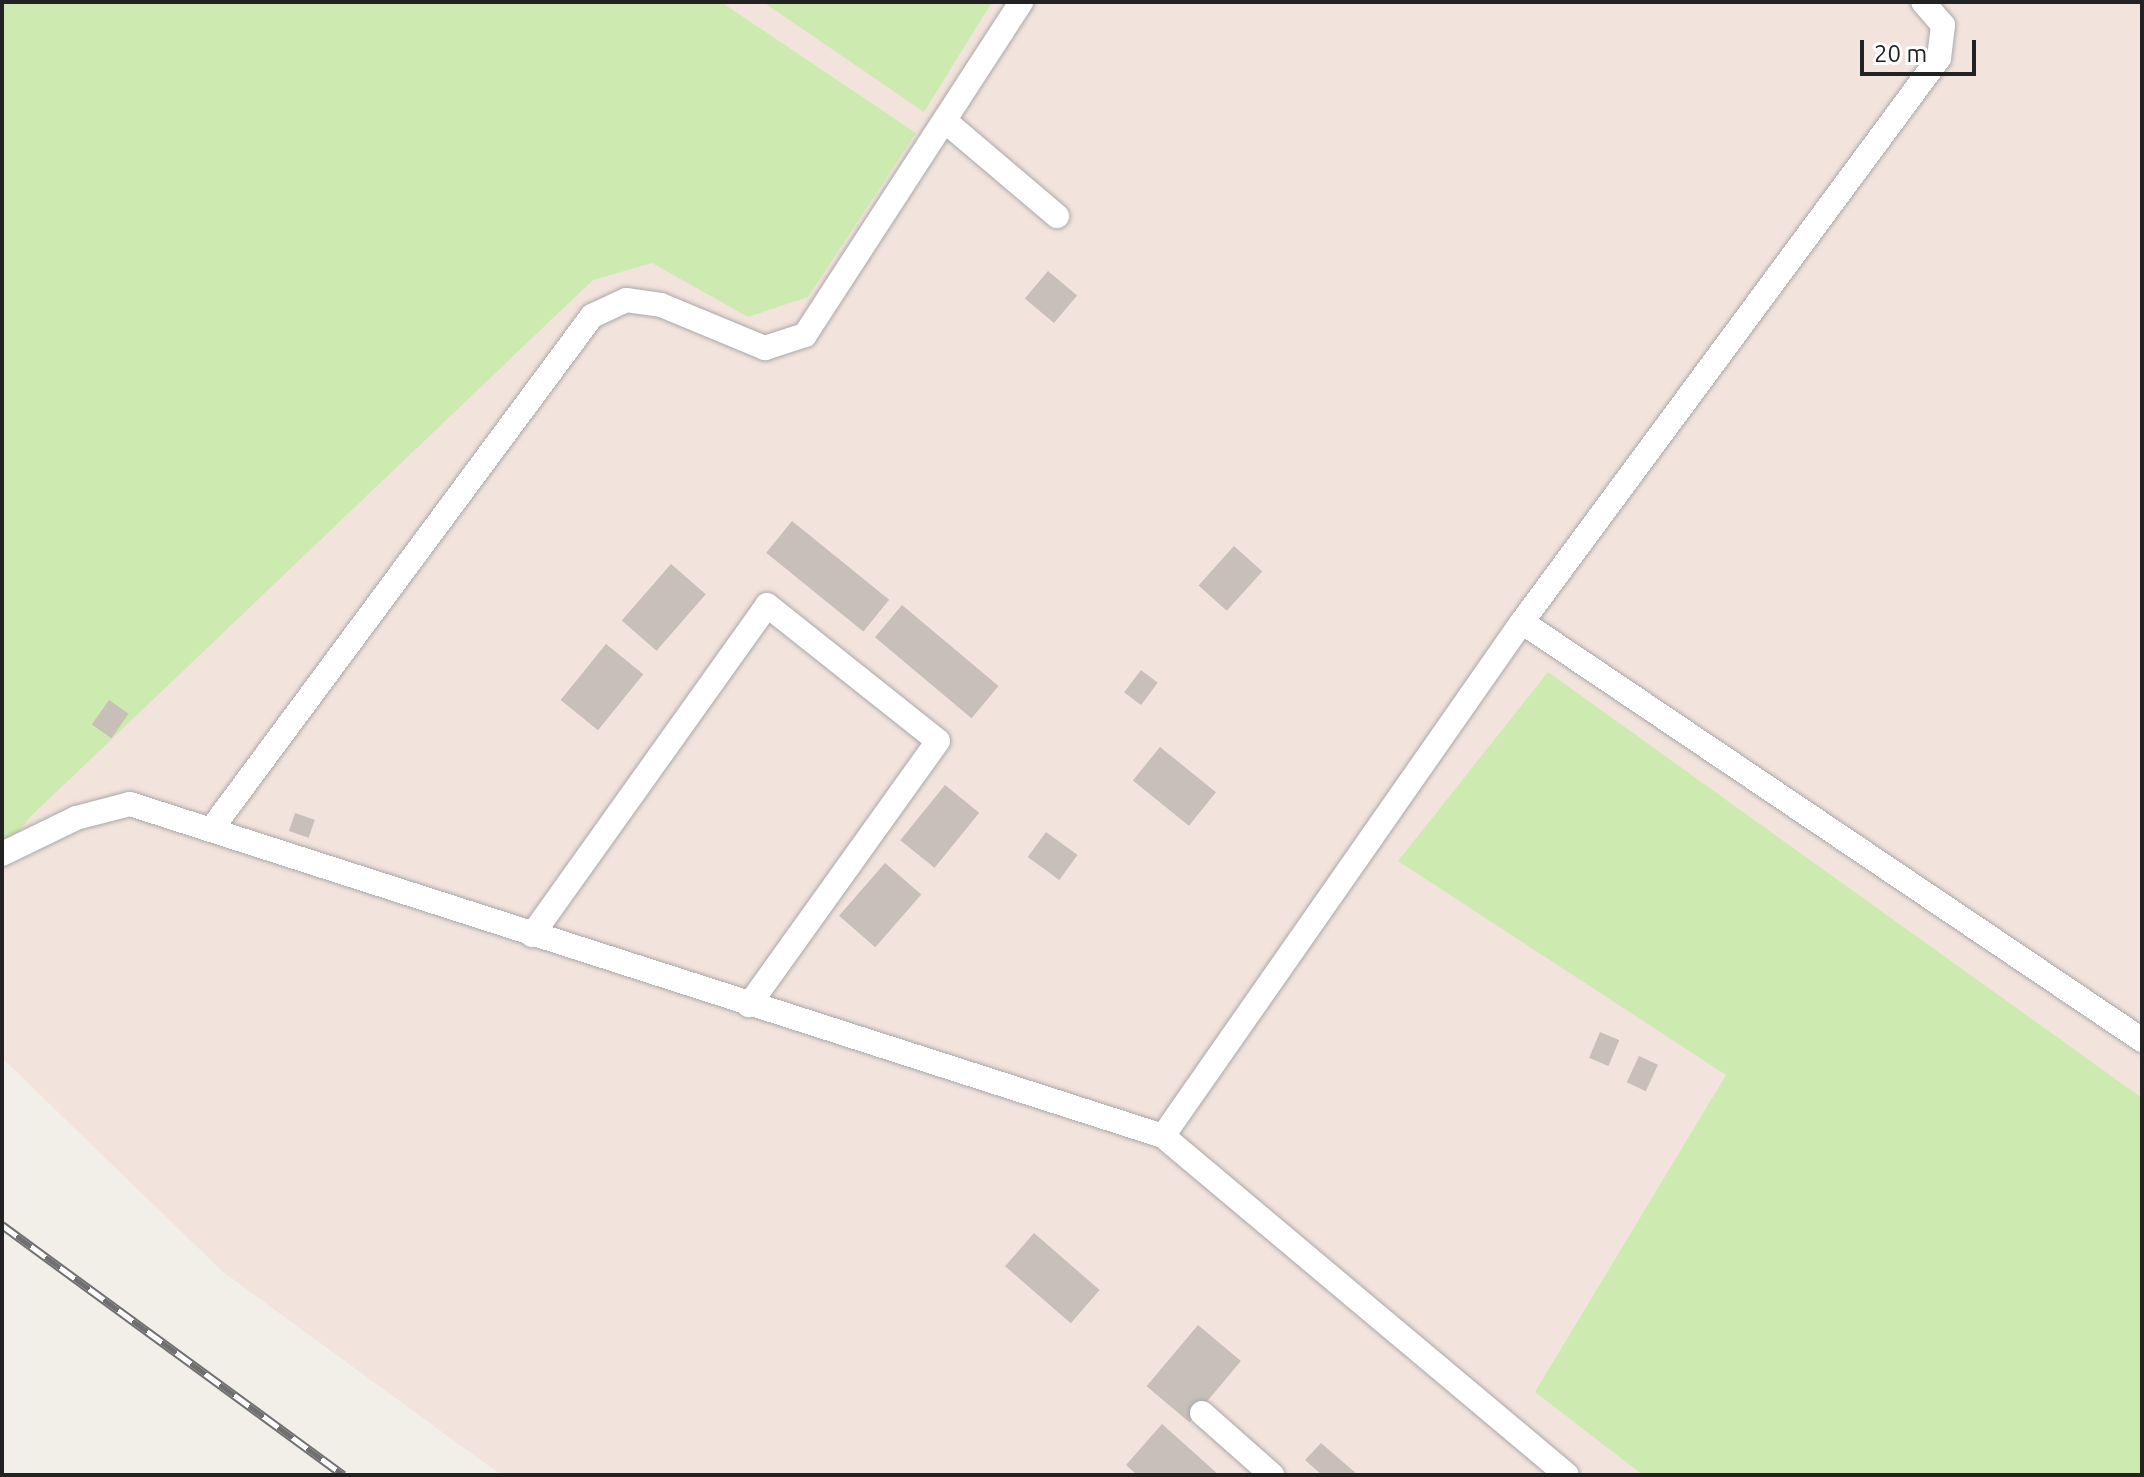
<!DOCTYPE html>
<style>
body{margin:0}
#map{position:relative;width:2144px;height:1477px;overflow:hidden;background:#f2efe9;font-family:Ubuntu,sans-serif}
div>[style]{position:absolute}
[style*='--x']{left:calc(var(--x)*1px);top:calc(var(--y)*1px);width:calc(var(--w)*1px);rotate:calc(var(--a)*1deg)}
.military>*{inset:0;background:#f3e3dd}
.grass>*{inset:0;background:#cdebb0}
.building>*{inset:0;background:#c7bfb8;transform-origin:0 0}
.roads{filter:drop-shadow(0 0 2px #a9a9a9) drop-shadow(0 0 2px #a9a9a9)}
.lane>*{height:24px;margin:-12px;padding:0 12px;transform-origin:12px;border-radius:12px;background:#fff}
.rail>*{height:9px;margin-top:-4.5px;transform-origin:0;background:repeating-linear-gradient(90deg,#fff 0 18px,#707070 0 36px);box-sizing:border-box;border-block:2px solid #707070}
span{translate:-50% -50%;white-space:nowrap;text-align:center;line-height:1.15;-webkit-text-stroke:6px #fff;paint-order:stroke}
.frame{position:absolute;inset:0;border:4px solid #222;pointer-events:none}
.scale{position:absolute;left:1860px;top:40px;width:116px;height:36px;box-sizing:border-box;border:4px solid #222;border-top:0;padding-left:10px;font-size:24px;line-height:28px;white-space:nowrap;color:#222;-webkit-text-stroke:6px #fff;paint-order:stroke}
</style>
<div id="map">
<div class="military">
<div style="clip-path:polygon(2px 2px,2142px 2px,2142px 1475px,501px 1475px,223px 1272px,2px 1058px)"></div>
</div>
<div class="grass">
<div style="clip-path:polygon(2px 2px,721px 2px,916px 133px,808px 297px,748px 317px,652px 263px,593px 280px,30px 817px,2px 852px)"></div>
<div style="clip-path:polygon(763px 2px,992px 2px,924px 112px)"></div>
<div style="clip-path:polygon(1548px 672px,2142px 1098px,2142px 1475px,1643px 1475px,1535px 1392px,1726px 1075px,1398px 861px)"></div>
</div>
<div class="building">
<div style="left:1048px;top:271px;width:38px;height:36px;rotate:40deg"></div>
<div style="left:792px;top:521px;width:125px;height:41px;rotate:39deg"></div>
<div style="left:1234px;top:546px;width:38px;height:53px;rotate:42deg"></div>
<div style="left:671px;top:564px;width:46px;height:75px;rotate:41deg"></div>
<div style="left:902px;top:605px;width:126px;height:42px;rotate:40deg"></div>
<div style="left:606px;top:644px;width:48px;height:72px;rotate:39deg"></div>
<div style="left:1141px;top:670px;width:21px;height:28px;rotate:37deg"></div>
<div style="left:109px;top:700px;width:24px;height:30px;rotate:35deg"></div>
<div style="left:1160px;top:747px;width:72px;height:43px;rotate:39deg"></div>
<div style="left:945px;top:785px;width:44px;height:71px;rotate:39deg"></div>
<div style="left:295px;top:813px;width:21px;height:19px;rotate:19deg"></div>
<div style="left:1046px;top:832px;width:39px;height:31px;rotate:36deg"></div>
<div style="left:885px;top:863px;width:48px;height:70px;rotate:41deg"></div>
<div style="left:1600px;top:1032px;width:21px;height:28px;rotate:23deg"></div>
<div style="left:1639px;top:1056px;width:21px;height:29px;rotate:25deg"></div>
<div style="left:1034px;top:1233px;width:87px;height:44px;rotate:41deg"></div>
<div style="left:1198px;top:1325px;width:56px;height:80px;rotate:40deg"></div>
<div style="clip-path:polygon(1162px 1424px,1219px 1475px,1137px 1475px,1126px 1465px)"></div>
<div style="clip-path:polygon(1321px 1443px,1358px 1475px,1322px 1475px,1305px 1460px)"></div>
</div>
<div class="roads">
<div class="lane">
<div style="--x:945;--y:121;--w:147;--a:40.3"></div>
<div style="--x:1522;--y:622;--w:748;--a:33.99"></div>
<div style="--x:213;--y:827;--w:636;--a:-53.44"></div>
<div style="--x:592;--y:316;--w:38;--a:-25"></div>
<div style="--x:626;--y:300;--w:35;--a:8"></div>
<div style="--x:661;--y:305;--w:113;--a:22.5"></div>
<div style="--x:765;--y:348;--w:42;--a:-18"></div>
<div style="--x:805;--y:335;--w:397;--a:-57"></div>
<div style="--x:2;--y:854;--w:82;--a:-25.9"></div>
<div style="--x:76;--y:818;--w:56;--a:-14.5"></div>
<div style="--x:130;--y:804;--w:1085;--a:17.82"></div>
<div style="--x:1163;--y:1136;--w:527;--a:40"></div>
<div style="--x:532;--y:935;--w:405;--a:-54.5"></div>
<div style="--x:767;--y:605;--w:218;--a:38.5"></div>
<div style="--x:938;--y:741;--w:325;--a:125.6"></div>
<div style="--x:1163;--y:1136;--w:627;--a:-55.07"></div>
<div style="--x:1522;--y:622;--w:701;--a:-53.52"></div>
<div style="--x:1939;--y:58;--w:33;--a:-83"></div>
<div style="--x:1943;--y:25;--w:30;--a:-131"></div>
<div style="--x:1202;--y:1413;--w:94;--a:41.5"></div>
</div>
</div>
<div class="rail">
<div style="--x:2;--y:1225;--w:423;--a:36.2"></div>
</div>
<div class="frame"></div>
<div class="scale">20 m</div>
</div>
